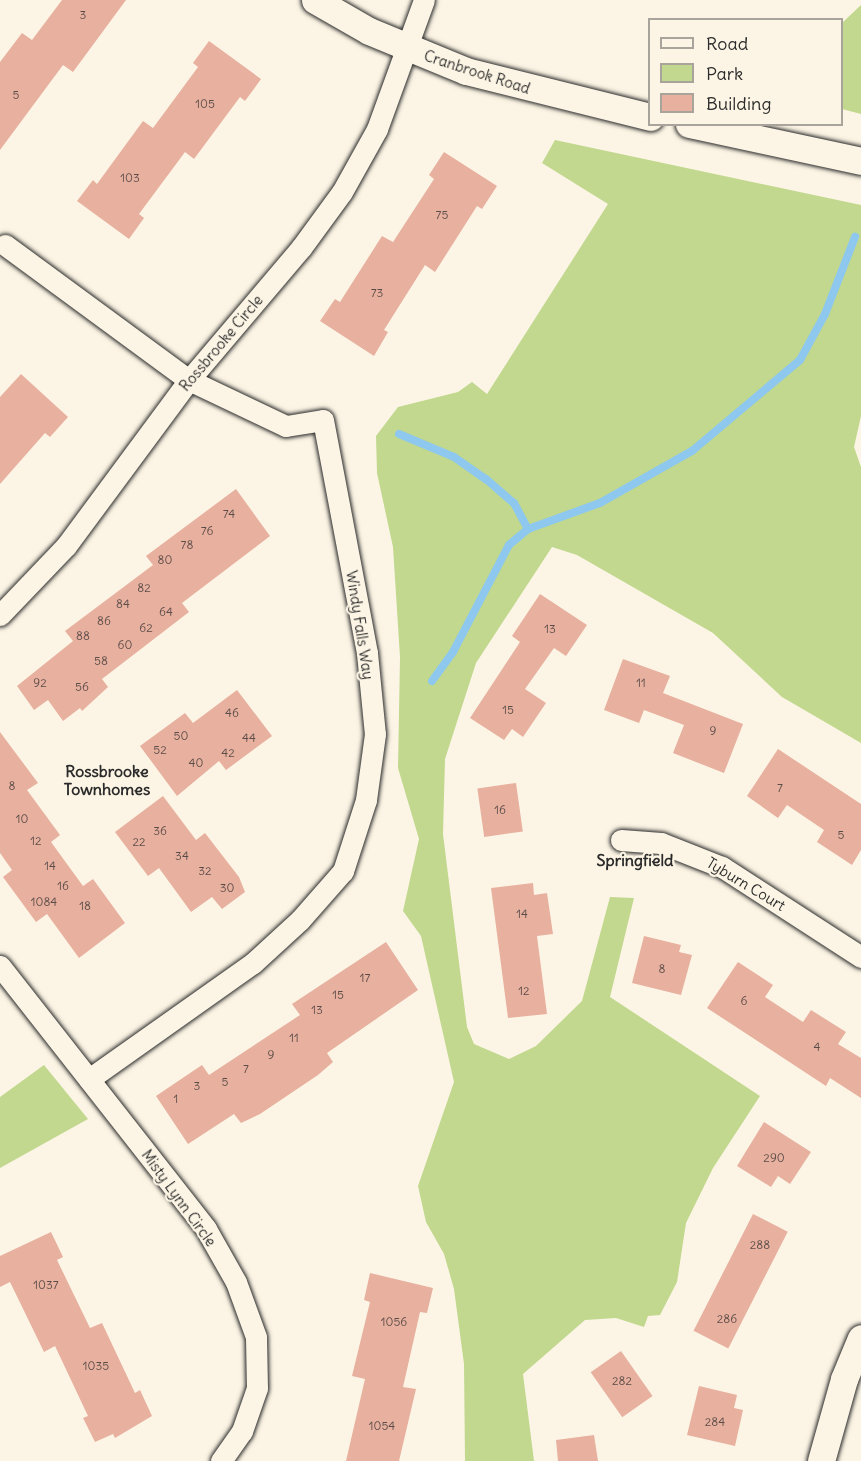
<!DOCTYPE html>
<style>
body{margin:0}
#map{position:relative;width:861px;height:1461px;overflow:hidden;background:#fcf5e5;font-family:Delius,sans-serif}
div>[style]{position:absolute}
[style*='--x']{left:calc(var(--x)*1px);top:calc(var(--y)*1px);width:calc(var(--w)*1px);rotate:calc(var(--a)*1deg)}
.green>*{inset:0;background:#c1d88e}
.stream>*{height:8px;margin:-4px;padding:0 4px;transform-origin:4px;border-radius:4px;background:#8fc8ee}
.building>*{inset:0;background:#e8b09f;transform-origin:0 0}
.roads{filter:drop-shadow(0 0 2px #2b2b2b) drop-shadow(0 0 2px #2b2b2b)}
.minor>*{height:21px;margin:-10.5px;padding:0 10.5px;transform-origin:10.5px;border-radius:10.5px;background:#fcf5e5}
.tertiary>*{height:27px;margin:-13.5px;padding:0 13.5px;transform-origin:13.5px;border-radius:13.5px;background:#fcf5e5}
span{translate:-50% -50%;white-space:nowrap;text-align:center;line-height:1.15;-webkit-text-stroke:4.5px #fcf5e5;paint-order:stroke}
.number-label{font-size:12px;color:#5a4c48}
.number-label span{-webkit-text-stroke-width:0}
.street-label{font-size:15px;color:#2b2b2b}
.neighbourhood-label{font-size:16px;color:#2b2b2b;font-weight:700}
.legend{position:absolute;left:648px;top:18px;width:195px;height:108px;box-sizing:border-box;background:#fcf5e5;border:2px solid #a8a49b;margin:0;padding:8px 10px;list-style:none;font-size:18px;color:#2b2b2b}
.legend li{display:flex;align-items:center;gap:12px;height:30px}
.legend b{width:30px;border:2px solid #a8a49b}
</style>
<div id="map">
<div class="green">
<div style="clip-path:polygon(861px 5px,861px 114px,842px 109px,842px 23px)"></div>
<div style="clip-path:polygon(555px 140px,861px 205px,861px 416px,854px 447px,861px 467px,861px 743px,782px 697px,713px 633px,577px 555px,552px 547px,476px 663px,445px 759px,443px 834px,467px 1027px,474px 1044px,509px 1059px,536px 1046px,582px 1001px,610px 897px,634px 898px,610px 997px,760px 1096px,713px 1168px,686px 1223px,677px 1282px,660px 1315px,648px 1316px,644px 1327px,616px 1318px,585px 1320px,523px 1374px,534px 1461px,465px 1461px,464px 1364px,454px 1289px,444px 1254px,426px 1222px,418px 1186px,454px 1082px,421px 936px,403px 911px,419px 839px,398px 768px,400px 657px,393px 547px,377px 473px,376px 436px,398px 407px,458px 392px,472px 382px,487px 394px,608px 204px,542px 163px)"></div>
<div style="clip-path:polygon(44px 1065px,88px 1119px,0 1168px,0 1097px)"></div>
</div>
<div class="stream">
<div style="--x:399;--y:434;--w:60;--a:22.7"></div>
<div style="--x:454;--y:457;--w:39;--a:35"></div>
<div style="--x:486;--y:479;--w:37;--a:41"></div>
<div style="--x:514;--y:503;--w:30;--a:62"></div>
<div style="--x:432;--y:681;--w:36;--a:-54"></div>
<div style="--x:453;--y:652;--w:121;--a:-62.4"></div>
<div style="--x:509;--y:545;--w:25;--a:-40"></div>
<div style="--x:528;--y:529;--w:77;--a:-19.9"></div>
<div style="--x:600;--y:503;--w:106;--a:-29.5"></div>
<div style="--x:692;--y:451;--w:141;--a:-40.1"></div>
<div style="--x:800;--y:360;--w:52;--a:-61.5"></div>
<div style="--x:825;--y:314;--w:83;--a:-68.7"></div>
</div>
<div class="building">
<div style="clip-path:polygon(62px 0,126px 0,73px 72px,63px 65px,0 150px,0 62px,22px 33px,32px 40px)"></div>
<div style="clip-path:polygon(209px 41px,261px 79px,245px 101px,240px 97px,194px 159px,185px 152px,139px 214px,144px 218px,129px 239px,77px 201px,93px 180px,97px 184px,143px 121px,153px 128px,198px 67px,193px 63px)"></div>
<div style="clip-path:polygon(444px 152px,497px 186px,482px 209px,477px 206px,435px 272px,425px 265px,384px 330px,388px 332px,374px 356px,320px 321px,335px 299px,340px 302px,382px 236px,393px 242px,434px 179px,429px 175px)"></div>
<div style="clip-path:polygon(21px 374px,68px 417px,50px 437px,45px 433px,0 484px,0 397px)"></div>
<div style="clip-path:polygon(236px 489px,270px 536px,182px 603px,189px 612px,102px 679px,108px 687px,82px 711px,80px 708px,63px 721px,48px 700px,34px 710px,17px 686px,73px 641px,65px 631px,153px 565px,146px 556px)"></div>
<div style="clip-path:polygon(540px 594px,587px 625px,566px 656px,554px 648px,525px 689px,546px 703px,523px 737px,512px 729px,504px 740px,470px 718px,520px 642px,512px 636px)"></div>
<div style="clip-path:polygon(623px 659px,670px 676px,663px 693px,743px 724px,724px 773px,673px 753px,684px 725px,644px 710px,639px 723px,604px 710px)"></div>
<div style="clip-path:polygon(237px 690px,272px 736px,226px 770px,219px 761px,177px 796px,140px 746px,185px 713px,193px 723px)"></div>
<div style="clip-path:polygon(0 732px,38px 783px,27px 790px,60px 835px,51px 842px,83px 886px,93px 879px,125px 923px,79px 958px,47px 914px,36px 922px,3px 877px,12px 870px,0 853px)"></div>
<div style="clip-path:polygon(778px 749px,861px 804px,861px 850px,852px 865px,817px 842px,824px 830px,787px 805px,778px 818px,747px 796px)"></div>
<div style="left:516px;top:783px;width:49px;height:39px;rotate:82deg"></div>
<div style="clip-path:polygon(163px 796px,196px 840px,205px 833px,239px 877px,245px 892px,222px 909px,212px 897px,191px 912px,159px 868px,148px 876px,115px 832px)"></div>
<div style="clip-path:polygon(533px 883px,534px 895px,547px 893px,553px 934px,537px 936px,547px 1014px,508px 1018px,491px 888px)"></div>
<div style="clip-path:polygon(644px 936px,681px 945px,679px 952px,692px 955px,681px 995px,632px 983px)"></div>
<div style="clip-path:polygon(386px 942px,418px 990px,327px 1053px,333px 1062px,318px 1075px,260px 1114px,241px 1123px,234px 1114px,188px 1144px,156px 1096px,202px 1065px,209px 1075px,300px 1015px,292px 1004px)"></div>
<div style="clip-path:polygon(738px 962px,773px 985px,765px 997px,803px 1022px,811px 1010px,846px 1032px,838px 1044px,861px 1058px,861px 1098px,830px 1078px,826px 1086px,707px 1008px)"></div>
<div style="clip-path:polygon(764px 1122px,811px 1152px,790px 1184px,778px 1176px,771px 1187px,737px 1166px)"></div>
<div style="left:753px;top:1214px;width:39px;height:131px;rotate:27deg"></div>
<div style="clip-path:polygon(51px 1232px,63px 1257px,57px 1260px,90px 1328px,102px 1323px,135px 1393px,140px 1390px,152px 1416px,115px 1438px,113px 1434px,95px 1442px,83px 1418px,88px 1416px,55px 1346px,44px 1352px,10px 1282px,0 1287px,0 1256px)"></div>
<div style="clip-path:polygon(370px 1273px,433px 1288px,427px 1313px,420px 1312px,403px 1387px,416px 1389px,399px 1461px,346px 1461px,365px 1379px,352px 1376px,370px 1302px,364px 1300px)"></div>
<div style="left:621px;top:1351px;width:55px;height:37px;rotate:55deg"></div>
<div style="clip-path:polygon(699px 1386px,737px 1395px,734px 1408px,743px 1410px,735px 1446px,687px 1435px)"></div>
<div style="clip-path:polygon(594px 1435px,598px 1461px,558px 1461px,556px 1440px)"></div>
</div>
<div class="roads">
<div class="minor">
<div style="--x:5;--y:245;--w:228;--a:36.3"></div>
<div style="--x:189;--y:380;--w:107;--a:25.4"></div>
<div style="--x:286;--y:426;--w:37;--a:-9"></div>
<div style="--x:323;--y:420;--w:237;--a:79.3"></div>
<div style="--x:367;--y:653;--w:81;--a:84.4"></div>
<div style="--x:375;--y:734;--w:67;--a:97.8"></div>
<div style="--x:366;--y:800;--w:75;--a:107.9"></div>
<div style="--x:343;--y:871;--w:65;--a:131.3"></div>
<div style="--x:300;--y:920;--w:64;--a:137.5"></div>
<div style="--x:253;--y:963;--w:201;--a:144.7"></div>
<div style="--x:0;--y:615;--w:95;--a:-46.3"></div>
<div style="--x:66;--y:546;--w:207;--a:-53.5"></div>
<div style="--x:189;--y:380;--w:173;--a:-49.7"></div>
<div style="--x:301;--y:248;--w:69;--a:-53.8"></div>
<div style="--x:342;--y:192;--w:72;--a:-60.9"></div>
<div style="--x:377;--y:129;--w:137;--a:-70"></div>
<div style="--x:621;--y:840;--w:40;--a:4.3"></div>
<div style="--x:661;--y:843;--w:66;--a:21.5"></div>
<div style="--x:722;--y:867;--w:166;--a:32.9"></div>
<div style="--x:0;--y:966;--w:334;--a:51.9"></div>
<div style="--x:206;--y:1229;--w:61;--a:60.5"></div>
<div style="--x:236;--y:1282;--w:59;--a:70"></div>
<div style="--x:256;--y:1337;--w:51;--a:88.9"></div>
<div style="--x:257;--y:1388;--w:46;--a:109.2"></div>
<div style="--x:242;--y:1431;--w:37;--a:125"></div>
</div>
<div class="tertiary">
<div style="--x:315;--y:0;--w:62;--a:29.9"></div>
<div style="--x:369;--y:31;--w:105;--a:22.4"></div>
<div style="--x:466;--y:71;--w:190;--a:14"></div>
<div style="--x:689;--y:124;--w:176;--a:12.1"></div>
<div style="--x:821;--y:1461;--w:85;--a:-74.3"></div>
<div style="--x:844;--y:1379;--w:44;--a:-67.5"></div>
</div>
</div>
<div class="number-label">
<span style="left:83px;top:15px">3</span>
<span style="left:16px;top:95px">5</span>
<span style="left:205px;top:104px">105</span>
<span style="left:130px;top:178px">103</span>
<span style="left:442px;top:215px">75</span>
<span style="left:377px;top:293px">73</span>
<span style="left:229px;top:514px">74</span>
<span style="left:207px;top:531px">76</span>
<span style="left:187px;top:545px">78</span>
<span style="left:165px;top:560px">80</span>
<span style="left:144px;top:588px">82</span>
<span style="left:123px;top:604px">84</span>
<span style="left:166px;top:612px">64</span>
<span style="left:104px;top:621px">86</span>
<span style="left:146px;top:628px">62</span>
<span style="left:550px;top:629px">13</span>
<span style="left:83px;top:636px">88</span>
<span style="left:125px;top:645px">60</span>
<span style="left:101px;top:661px">58</span>
<span style="left:40px;top:683px">92</span>
<span style="left:641px;top:683px">11</span>
<span style="left:82px;top:687px">56</span>
<span style="left:508px;top:710px">15</span>
<span style="left:232px;top:713px">46</span>
<span style="left:713px;top:731px">9</span>
<span style="left:181px;top:736px">50</span>
<span style="left:249px;top:738px">44</span>
<span style="left:160px;top:750px">52</span>
<span style="left:228px;top:753px">42</span>
<span style="left:196px;top:763px">40</span>
<span style="left:12px;top:786px">8</span>
<span style="left:780px;top:788px">7</span>
<span style="left:500px;top:810px">16</span>
<span style="left:22px;top:819px">10</span>
<span style="left:160px;top:831px">36</span>
<span style="left:841px;top:835px">5</span>
<span style="left:36px;top:841px">12</span>
<span style="left:139px;top:842px">22</span>
<span style="left:182px;top:856px">34</span>
<span style="left:50px;top:866px">14</span>
<span style="left:205px;top:871px">32</span>
<span style="left:63px;top:886px">16</span>
<span style="left:227px;top:888px">30</span>
<span style="left:44px;top:902px">1084</span>
<span style="left:85px;top:906px">18</span>
<span style="left:522px;top:914px">14</span>
<span style="left:662px;top:969px">8</span>
<span style="left:365px;top:978px">17</span>
<span style="left:524px;top:991px">12</span>
<span style="left:338px;top:995px">15</span>
<span style="left:744px;top:1001px">6</span>
<span style="left:317px;top:1010px">13</span>
<span style="left:294px;top:1038px">11</span>
<span style="left:817px;top:1047px">4</span>
<span style="left:271px;top:1055px">9</span>
<span style="left:246px;top:1069px">7</span>
<span style="left:225px;top:1082px">5</span>
<span style="left:197px;top:1086px">3</span>
<span style="left:176px;top:1099px">1</span>
<span style="left:774px;top:1158px">290</span>
<span style="left:760px;top:1245px">288</span>
<span style="left:46px;top:1285px">1037</span>
<span style="left:727px;top:1319px">286</span>
<span style="left:394px;top:1322px">1056</span>
<span style="left:96px;top:1366px">1035</span>
<span style="left:622px;top:1381px">282</span>
<span style="left:715px;top:1422px">284</span>
<span style="left:382px;top:1426px">1054</span>
</div>
<div class="street-label">
<span style="left:477px;top:72px;rotate:18deg">Cranbrook Road</span>
<span style="left:221px;top:343px;rotate:-50deg">Rossbrooke Circle</span>
<span style="left:360px;top:625px;rotate:81deg">Windy Falls Way</span>
<span style="left:746px;top:884px;rotate:31deg">Tyburn Court</span>
<span style="left:179px;top:1198px;rotate:54deg">Misty Lynn Circle</span>
</div>
<div class="neighbourhood-label">
<span style="left:107px;top:780px">Rossbrooke<br>Townhomes</span>
<span style="left:635px;top:860px">Springfield</span>
</div>
<ul class="legend">
<li><b style="height:8px;background:#fcf5e5"></b>Road</li>
<li><b style="height:16px;background:#c1d88e"></b>Park</li>
<li><b style="height:16px;background:#e8b09f"></b>Building</li>
</ul>
</div>
